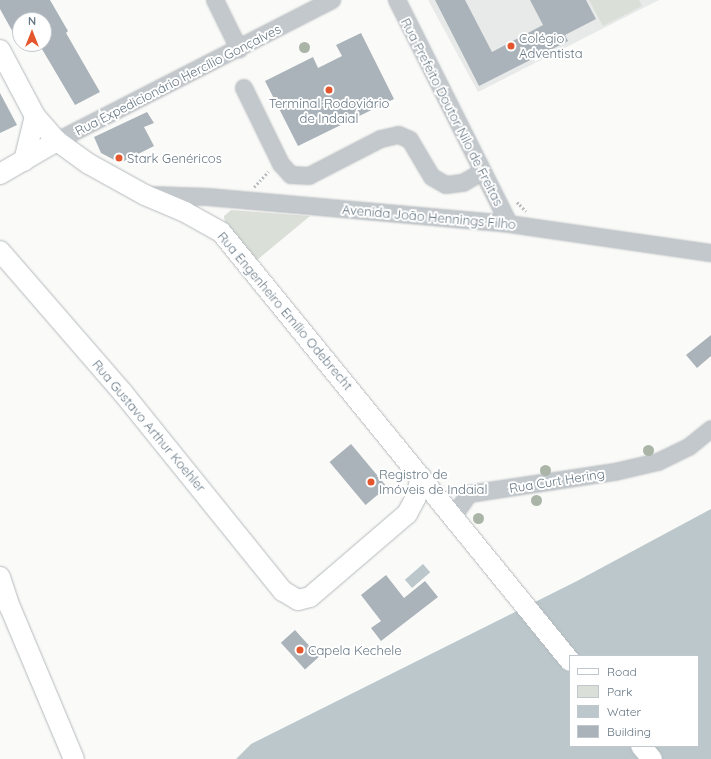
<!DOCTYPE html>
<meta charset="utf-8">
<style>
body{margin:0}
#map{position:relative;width:711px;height:759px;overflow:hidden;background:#fafaf8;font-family:Quicksand,sans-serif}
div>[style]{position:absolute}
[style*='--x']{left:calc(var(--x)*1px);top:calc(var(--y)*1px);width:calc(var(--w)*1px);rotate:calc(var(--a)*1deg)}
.built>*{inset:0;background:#e8e9e9}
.green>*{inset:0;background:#dadfd7}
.water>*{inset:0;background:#bbc7cb;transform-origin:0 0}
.building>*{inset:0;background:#aab3b9;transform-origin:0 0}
.path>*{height:2.5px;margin-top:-1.25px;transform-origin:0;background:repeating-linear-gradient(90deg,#bbbfc2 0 2px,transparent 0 4px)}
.roads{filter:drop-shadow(0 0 1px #b5babe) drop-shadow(0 0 1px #b5babe)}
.minor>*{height:16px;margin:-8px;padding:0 8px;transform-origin:8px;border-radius:8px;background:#c3c8cc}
.major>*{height:20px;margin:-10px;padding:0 10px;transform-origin:10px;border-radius:10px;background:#fff}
.trees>*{width:11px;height:11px;margin:-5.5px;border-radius:50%;background:#aab4a7}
.dots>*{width:11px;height:11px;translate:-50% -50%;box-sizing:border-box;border:2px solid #fff;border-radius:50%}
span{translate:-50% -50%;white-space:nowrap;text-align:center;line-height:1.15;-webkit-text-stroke:4px #fff;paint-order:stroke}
.poi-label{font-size:13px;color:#657683}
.left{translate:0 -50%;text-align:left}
.street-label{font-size:13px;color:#657683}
.legend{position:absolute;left:569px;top:655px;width:130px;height:92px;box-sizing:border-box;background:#fff;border:1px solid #c1c8cd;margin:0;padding:5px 7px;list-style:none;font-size:12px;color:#657683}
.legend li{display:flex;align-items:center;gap:8px;height:20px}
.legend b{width:20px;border:1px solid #c1c8cd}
.north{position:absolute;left:12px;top:12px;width:40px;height:40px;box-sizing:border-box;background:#fff;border:1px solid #c1c8cd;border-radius:50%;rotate:0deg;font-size:11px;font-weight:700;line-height:16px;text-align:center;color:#657683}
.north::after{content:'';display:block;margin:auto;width:14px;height:18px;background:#e4572e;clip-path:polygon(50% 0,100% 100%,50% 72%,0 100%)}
</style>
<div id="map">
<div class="built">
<div style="clip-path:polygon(428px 0,659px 0,478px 92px)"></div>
</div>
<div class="green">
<div style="clip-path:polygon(589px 0,639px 0,642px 6px,603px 26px)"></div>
<div style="clip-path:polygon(231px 210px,310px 216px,257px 260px,225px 223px,224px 216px)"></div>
</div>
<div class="water">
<div style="clip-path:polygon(evenodd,711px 509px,711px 759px,236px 759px,251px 744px,577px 581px,711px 509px,570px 656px,698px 656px,698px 746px,570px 746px,570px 656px)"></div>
<div style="left:423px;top:564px;width:11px;height:24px;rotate:49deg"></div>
</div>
<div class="building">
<div style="clip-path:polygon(0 0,50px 0,68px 31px,66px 33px,100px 92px,75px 105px,39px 44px,44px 44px,44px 20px,20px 20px,20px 45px,0 9px)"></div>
<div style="clip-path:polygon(435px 0,465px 0,492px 52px,543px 25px,530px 0,586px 0,596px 19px,565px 35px,568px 41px,479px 86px)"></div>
<div style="clip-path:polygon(361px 33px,394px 99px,298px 146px,265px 81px,313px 57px,318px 68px,342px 56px,336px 45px)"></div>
<div style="clip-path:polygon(0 93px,17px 125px,0 133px)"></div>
<div style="clip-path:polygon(147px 112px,154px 123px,144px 127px,154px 146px,120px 163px,101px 153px,94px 137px)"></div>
<div style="clip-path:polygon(711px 335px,711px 356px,697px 368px,686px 355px)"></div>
<div style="left:351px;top:444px;width:56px;height:28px;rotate:50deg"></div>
<div style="clip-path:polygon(386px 575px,404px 598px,425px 581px,438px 597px,381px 641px,371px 628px,381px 621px,361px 595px)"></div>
<div style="left:295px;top:630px;width:36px;height:19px;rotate:48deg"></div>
</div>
<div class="path">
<div style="--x:254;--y:187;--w:21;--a:-47"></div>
<div style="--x:517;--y:202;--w:13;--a:45"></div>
</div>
<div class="roads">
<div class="minor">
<div style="--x:215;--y:0;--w:55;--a:63.9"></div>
<div style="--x:397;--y:0;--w:250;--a:63.4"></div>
<div style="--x:244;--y:88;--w:85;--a:64"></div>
<div style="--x:281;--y:164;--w:15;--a:48"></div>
<div style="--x:291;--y:175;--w:18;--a:3"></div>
<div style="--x:309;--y:176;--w:81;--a:-27.2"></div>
<div style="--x:381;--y:139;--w:18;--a:-13"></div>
<div style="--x:399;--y:135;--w:12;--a:24"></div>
<div style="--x:410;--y:140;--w:43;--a:59.3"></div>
<div style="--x:432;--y:177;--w:16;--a:30"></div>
<div style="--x:446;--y:185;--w:17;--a:-7"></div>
<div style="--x:463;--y:183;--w:22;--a:-30"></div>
<div style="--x:57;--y:141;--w:309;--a:-27.1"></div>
<div style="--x:150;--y:195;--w:58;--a:2"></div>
<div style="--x:208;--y:197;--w:302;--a:5.1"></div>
<div style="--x:509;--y:224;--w:204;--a:8.2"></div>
<div style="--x:453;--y:517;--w:28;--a:-55"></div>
<div style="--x:469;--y:494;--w:148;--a:-8.6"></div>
<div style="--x:615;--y:472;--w:44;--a:-13.1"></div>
<div style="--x:658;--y:462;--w:34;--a:-26"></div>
<div style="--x:689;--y:447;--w:28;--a:-39"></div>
</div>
<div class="major">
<div style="--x:0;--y:50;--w:75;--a:62.1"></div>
<div style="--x:35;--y:116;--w:33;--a:49"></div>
<div style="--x:57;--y:141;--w:39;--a:36"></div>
<div style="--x:89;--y:164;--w:64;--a:29"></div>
<div style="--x:145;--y:195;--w:43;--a:23"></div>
<div style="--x:185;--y:212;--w:41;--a:29.1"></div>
<div style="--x:221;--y:232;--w:553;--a:50.87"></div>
<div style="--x:24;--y:161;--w:46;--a:-76.3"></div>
<div style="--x:0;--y:174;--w:66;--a:-30.1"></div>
<div style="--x:0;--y:251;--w:188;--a:49.1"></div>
<div style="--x:123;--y:393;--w:255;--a:51.1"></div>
<div style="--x:283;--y:591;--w:17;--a:31"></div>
<div style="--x:298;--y:600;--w:12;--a:-14"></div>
<div style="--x:310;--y:597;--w:128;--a:-40.6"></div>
<div style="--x:407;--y:514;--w:19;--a:-62"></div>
<div style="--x:416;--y:497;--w:21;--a:-76"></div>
<div style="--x:0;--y:577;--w:32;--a:72"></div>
<div style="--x:10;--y:607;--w:165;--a:67.2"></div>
<div style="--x:641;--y:746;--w:17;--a:50"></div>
</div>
</div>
<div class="trees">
<div style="left:304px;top:47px"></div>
<div style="left:648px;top:450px"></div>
<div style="left:545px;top:470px"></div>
<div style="left:536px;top:500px"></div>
<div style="left:478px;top:518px"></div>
</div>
<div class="dots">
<div style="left:511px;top:46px;background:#e4572e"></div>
<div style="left:329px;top:90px;background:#e4572e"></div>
<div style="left:119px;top:158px;background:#e4572e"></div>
<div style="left:371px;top:482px;background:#e4572e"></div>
<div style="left:300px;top:650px;background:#e4572e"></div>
</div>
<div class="poi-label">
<span class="left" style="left:519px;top:46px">Colégio<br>Adventista</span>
<span style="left:329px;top:111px">Terminal Rodoviário<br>de Indaial</span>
<span class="left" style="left:127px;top:158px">Stark Genéricos</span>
<span class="left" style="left:379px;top:482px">Registro de<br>Imóveis de Indaial</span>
<span class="left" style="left:308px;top:650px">Capela Kechele</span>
</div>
<div class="street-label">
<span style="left:178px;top:80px;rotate:-27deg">Rua Expedicionário Hercílio Gonçalves</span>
<span style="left:452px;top:112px;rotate:63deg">Rua Prefeito Doutor Nilo de Freitas</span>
<span style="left:429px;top:217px;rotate:5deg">Avenida João Hennings Filho</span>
<span style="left:285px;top:311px;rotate:50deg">Rua Engenheiro Emílio Odebrecht</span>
<span style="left:149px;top:426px;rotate:50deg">Rua Gustavo Arthur Koehler</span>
<span style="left:557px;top:481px;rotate:-9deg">Rua Curt Hering</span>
</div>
<ul class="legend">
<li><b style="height:5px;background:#fff"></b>Road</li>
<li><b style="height:11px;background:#dadfd7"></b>Park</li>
<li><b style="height:11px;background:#bbc7cb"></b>Water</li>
<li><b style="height:11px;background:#aab3b9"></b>Building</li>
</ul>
<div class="north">N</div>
</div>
